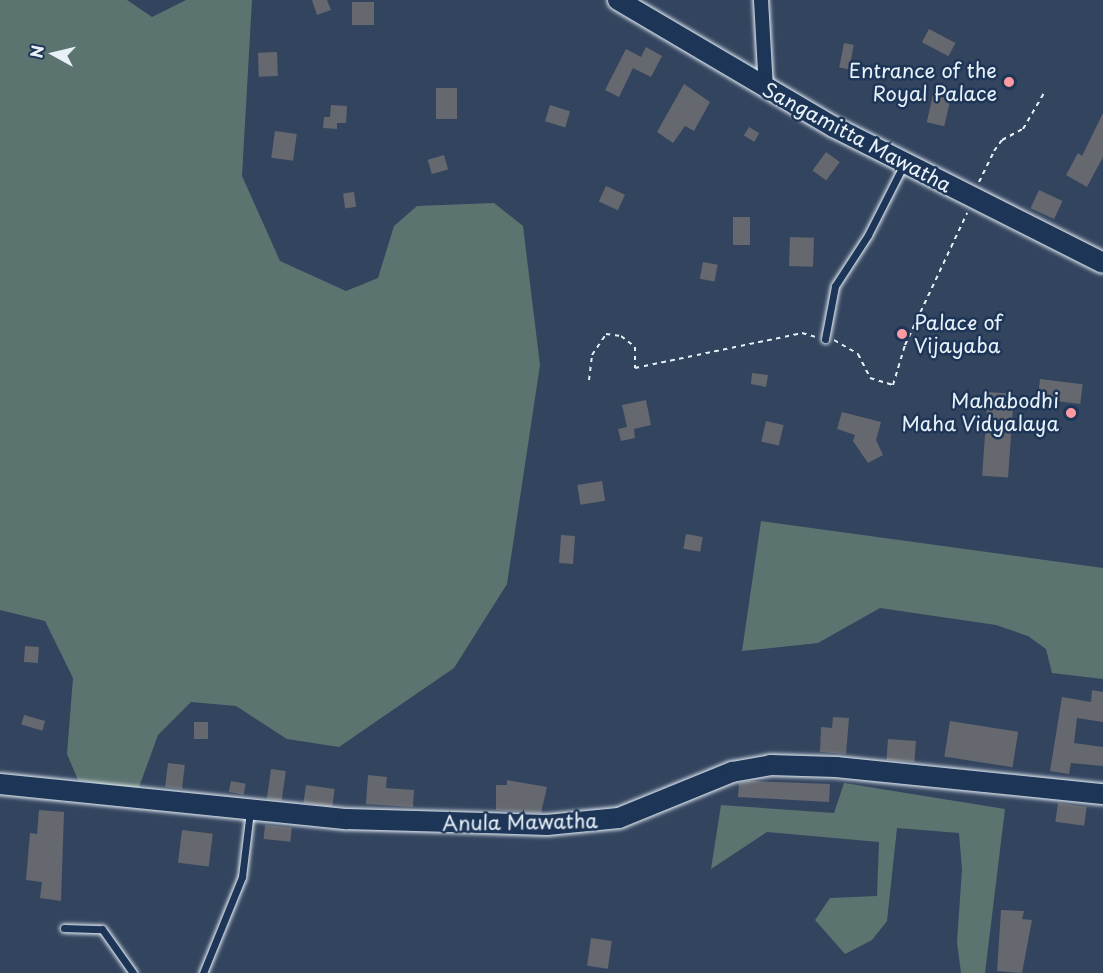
<!DOCTYPE html>
<style>
body{margin:0}
#map{position:relative;width:1103px;height:973px;overflow:hidden;background:#33445e;font-family:"Playpen Sans",sans-serif}
div>[style]{position:absolute}
[style*='--x']{left:calc(var(--x)*1px);top:calc(var(--y)*1px);width:calc(var(--w)*1px);rotate:calc(var(--a)*1deg)}
.green>*{inset:0;background:#5c7470}
.building>*{inset:0;background:#65686f;transform-origin:0 0}
.path>*{height:2px;margin-top:-1px;transform-origin:0;background:repeating-linear-gradient(90deg,#e8f1f8 0 4.5px,transparent 0 9px)}
.roads{filter:drop-shadow(0 0 2px #e8f1f8) drop-shadow(0 0 2px #e8f1f8)}
.service>*{height:7px;margin:-3.5px;padding:0 3.5px;transform-origin:3.5px;border-radius:3.5px;background:#1d3557}
.minor>*{height:14px;margin:-7px;padding:0 7px;transform-origin:7px;border-radius:7px;background:#1d3557}
.secondary>*{height:20px;margin:-10px;padding:0 10px;transform-origin:10px;border-radius:10px;background:#1d3557}
.dots>*{width:16px;height:16px;translate:-50% -50%;box-sizing:border-box;border:3px solid #1d3557;border-radius:50%}
span{translate:-50% -50%;white-space:nowrap;text-align:center;line-height:1.15;-webkit-text-stroke:5px #1d3557;paint-order:stroke}
.poi-label{font-size:20px;color:#e8f1f8}
.right{translate:-100% -50%;text-align:right}
.left{translate:0 -50%;text-align:left}
.street-label{font-size:20px;color:#e8f1f8}
.north{position:absolute;left:24px;top:24px;width:60px;height:60px;-webkit-text-stroke:4px #1d3557;paint-order:stroke;rotate:278deg;font-size:16px;font-weight:700;line-height:24px;text-align:center;color:#e8f1f8}
.north::after{content:'';display:block;margin:auto;width:21px;height:27px;background:#e8f1f8;clip-path:polygon(50% 0,100% 100%,50% 72%,0 100%)}
</style>
<div id="map">
<div class="green">
<div style="clip-path:polygon(0 0,127px 0,152px 17px,186px 0,252px 0,242px 176px,280px 261px,346px 291px,378px 278px,394px 226px,417px 206px,494px 203px,523px 226px,540px 365px,507px 584px,454px 668px,339px 747px,287px 739px,236px 706px,191px 702px,158px 735px,138px 790px,78px 780px,67px 754px,73px 678px,45px 621px,0 610px)"></div>
<div style="clip-path:polygon(761px 521px,1103px 568px,1103px 679px,1052px 673px,1046px 649px,1028px 636px,996px 625px,880px 608px,818px 643px,742px 651px)"></div>
<div style="clip-path:polygon(844px 783px,1005px 809px,985px 973px,961px 973px,957px 942px,962px 869px,959px 833px,897px 828px,887px 921px,872px 940px,845px 954px,815px 920px,830px 898px,877px 896px,879px 842px,767px 832px,711px 869px,721px 805px,834px 813px)"></div>
</div>
<div class="building">
<div style="clip-path:polygon(312px 0,327px 0,331px 10px,317px 15px)"></div>
<div style="left:352px;top:2px;width:22px;height:23px"></div>
<div style="left:929px;top:29px;width:30px;height:15px;rotate:28deg"></div>
<div style="left:844px;top:43px;width:10px;height:25px;rotate:11deg"></div>
<div style="clip-path:polygon(646px 47px,662px 56px,651px 77px,633px 68px,619px 97px,605px 90px,626px 49px,641px 57px)"></div>
<div style="left:277px;top:52px;width:24px;height:19px;rotate:88deg"></div>
<div style="clip-path:polygon(684px 84px,710px 102px,694px 131px,685px 126px,673px 143px,657px 132px)"></div>
<div style="left:436px;top:88px;width:21px;height:31px"></div>
<div style="left:933px;top:95px;width:18px;height:28px;rotate:13deg"></div>
<div style="clip-path:polygon(331px 105px,347px 106px,346px 123px,337px 123px,337px 129px,323px 128px,324px 117px,330px 117px)"></div>
<div style="left:550px;top:105px;width:21px;height:17px;rotate:17deg"></div>
<div style="clip-path:polygon(1103px 113px,1103px 157px,1087px 187px,1066px 175px,1078px 153px,1082px 156px)"></div>
<div style="left:749px;top:127px;width:12px;height:10px;rotate:31deg"></div>
<div style="left:275px;top:131px;width:22px;height:27px;rotate:8deg"></div>
<div style="left:826px;top:152px;width:17px;height:23px;rotate:36deg"></div>
<div style="left:444px;top:155px;width:15px;height:17px;rotate:74deg"></div>
<div style="left:606px;top:186px;width:21px;height:17px;rotate:25deg"></div>
<div style="left:1039px;top:190px;width:26px;height:20px;rotate:25deg"></div>
<div style="left:354px;top:192px;width:15px;height:11px;rotate:82deg"></div>
<div style="left:733px;top:217px;width:17px;height:28px"></div>
<div style="left:790px;top:237px;width:24px;height:29px;rotate:2deg"></div>
<div style="left:703px;top:262px;width:15px;height:17px;rotate:11deg"></div>
<div style="clip-path:polygon(752px 373px,768px 375px,766px 387px,751px 384px)"></div>
<div style="left:1040px;top:379px;width:43px;height:20px;rotate:7deg"></div>
<div style="left:988px;top:392px;width:26px;height:84px;rotate:4deg"></div>
<div style="clip-path:polygon(646px 400px,651px 425px,634px 429px,635px 438px,621px 441px,618px 429px,627px 427px,622px 405px)"></div>
<div style="clip-path:polygon(842px 412px,881px 422px,876px 440px,883px 455px,868px 463px,853px 441px,855px 435px,837px 429px)"></div>
<div style="left:766px;top:421px;width:18px;height:21px;rotate:13deg"></div>
<div style="left:602px;top:481px;width:20px;height:25px;rotate:81deg"></div>
<div style="left:686px;top:534px;width:17px;height:15px;rotate:10deg"></div>
<div style="left:561px;top:535px;width:14px;height:28px;rotate:4deg"></div>
<div style="left:25px;top:646px;width:14px;height:16px;rotate:4deg"></div>
<div style="clip-path:polygon(1092px 690px,1103px 692px,1103px 722px,1077px 718px,1074px 743px,1103px 747px,1103px 766px,1071px 763px,1069px 774px,1050px 771px,1062px 697px,1091px 702px)"></div>
<div style="left:24px;top:715px;width:22px;height:10px;rotate:16deg"></div>
<div style="clip-path:polygon(833px 717px,849px 718px,846px 754px,820px 752px,821px 727px,832px 728px)"></div>
<div style="left:950px;top:721px;width:69px;height:36px;rotate:9deg"></div>
<div style="left:194px;top:722px;width:14px;height:17px"></div>
<div style="left:888px;top:739px;width:28px;height:21px;rotate:4deg"></div>
<div style="left:168px;top:763px;width:17px;height:24px;rotate:7deg"></div>
<div style="left:271px;top:769px;width:15px;height:30px;rotate:8deg"></div>
<div style="clip-path:polygon(368px 775px,387px 777px,386px 788px,414px 790px,413px 807px,366px 804px)"></div>
<div style="clip-path:polygon(507px 780px,547px 787px,541px 813px,496px 810px,496px 785px,507px 785px)"></div>
<div style="left:231px;top:781px;width:15px;height:11px;rotate:11deg"></div>
<div style="clip-path:polygon(749px 781px,830px 784px,829px 802px,738px 797px,739px 783px)"></div>
<div style="left:306px;top:785px;width:29px;height:18px;rotate:8deg"></div>
<div style="left:1058px;top:803px;width:29px;height:19px;rotate:8deg"></div>
<div style="clip-path:polygon(39px 810px,64px 812px,61px 901px,40px 898px,42px 882px,26px 880px,30px 833px,37px 834px)"></div>
<div style="left:265px;top:825px;width:27px;height:14px;rotate:6deg"></div>
<div style="left:182px;top:830px;width:31px;height:33px;rotate:7deg"></div>
<div style="clip-path:polygon(1001px 910px,1024px 911px,1022px 919px,1032px 920px,1022px 973px,997px 971px)"></div>
<div style="left:591px;top:938px;width:21px;height:28px;rotate:8deg"></div>
</div>
<div class="path">
<div style="--x:979;--y:182;--w:34;--a:-64"></div>
<div style="--x:994;--y:151;--w:14;--a:-54"></div>
<div style="--x:1002;--y:140;--w:24;--a:-28"></div>
<div style="--x:1023;--y:129;--w:42;--a:-59.7"></div>
<div style="--x:834;--y:340;--w:28;--a:30"></div>
<div style="--x:858;--y:354;--w:27;--a:63"></div>
<div style="--x:870;--y:378;--w:24;--a:17"></div>
<div style="--x:893;--y:385;--w:42;--a:-73.3"></div>
<div style="--x:905;--y:345;--w:146;--a:-64.8"></div>
<div style="--x:589;--y:380;--w:25;--a:-83"></div>
<div style="--x:592;--y:355;--w:25;--a:-56"></div>
<div style="--x:606;--y:334;--w:15;--a:8"></div>
<div style="--x:621;--y:336;--w:18;--a:38"></div>
<div style="--x:635;--y:347;--w:21;--a:90"></div>
<div style="--x:635;--y:368;--w:171;--a:-11.8"></div>
<div style="--x:802;--y:333;--w:15;--a:16"></div>
</div>
<div class="roads">
<div class="service">
<div style="--x:825;--y:339;--w:54;--a:-79.3"></div>
<div style="--x:835;--y:286;--w:61;--a:-57.1"></div>
<div style="--x:868;--y:235;--w:80;--a:-63.1"></div>
<div style="--x:64;--y:928;--w:38;--a:2"></div>
<div style="--x:102;--y:929;--w:54;--a:54.8"></div>
<div style="--x:203;--y:973;--w:104;--a:-67.9"></div>
<div style="--x:242;--y:877;--w:66;--a:-83.1"></div>
</div>
<div class="minor">
<div style="--x:761;--y:0;--w:89;--a:86.8"></div>
</div>
<div class="secondary">
<div style="--x:618;--y:0;--w:251;--a:30.5"></div>
<div style="--x:834;--y:127;--w:301;--a:26.8"></div>
<div style="--x:0;--y:784;--w:349;--a:5.8"></div>
<div style="--x:347;--y:819;--w:200;--a:1.7"></div>
<div style="--x:547;--y:825;--w:72;--a:-5.6"></div>
<div style="--x:619;--y:818;--w:122;--a:-22.2"></div>
<div style="--x:732;--y:772;--w:39;--a:-10"></div>
<div style="--x:770;--y:765;--w:66;--a:1.7"></div>
<div style="--x:836;--y:767;--w:268;--a:5.8"></div>
</div>
</div>
<div class="dots">
<div style="left:1009px;top:82px;background:#ff9aa2"></div>
<div style="left:902px;top:334px;background:#ff9aa2"></div>
<div style="left:1071px;top:413px;background:#ff9aa2"></div>
</div>
<div class="poi-label">
<span class="right" style="left:997px;top:82px">Entrance of the<br>Royal Palace</span>
<span class="left" style="left:914px;top:334px">Palace of<br>Vijayaba</span>
<span class="right" style="left:1059px;top:412px">Mahabodhi<br>Maha Vidyalaya</span>
</div>
<div class="street-label">
<span style="left:857px;top:137px;rotate:28deg">Sangamitta Mawatha</span>
<span style="left:520px;top:822px;rotate:-1deg">Anula Mawatha</span>
</div>
<div class="north">N</div>
</div>
